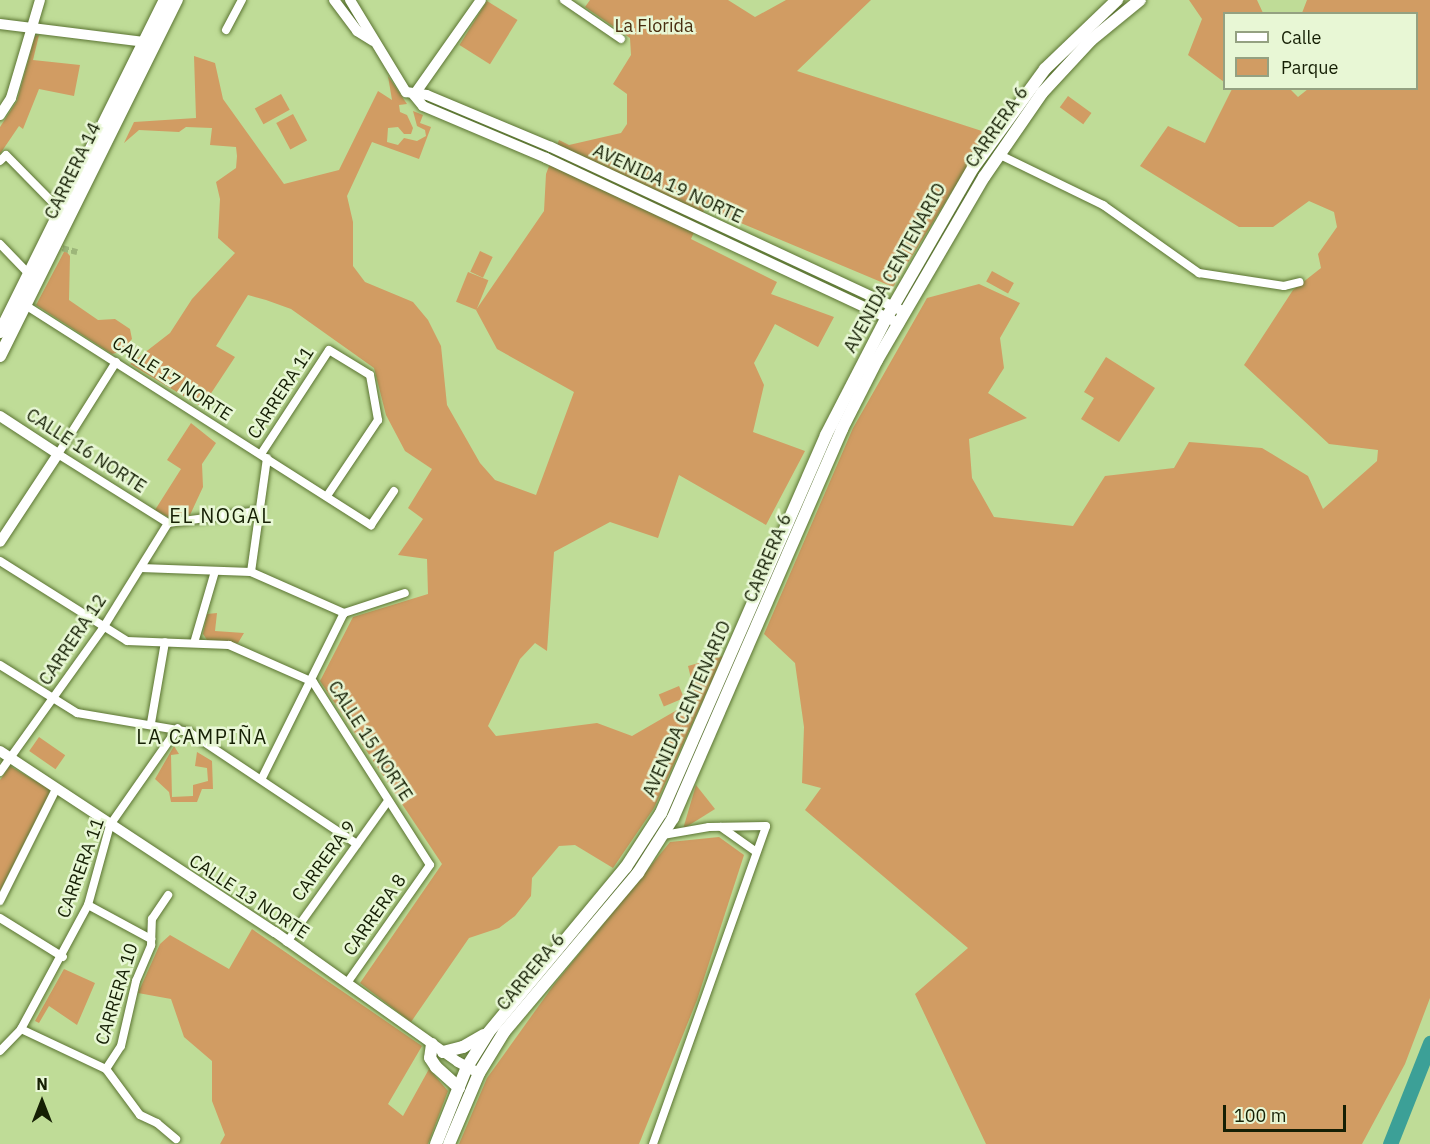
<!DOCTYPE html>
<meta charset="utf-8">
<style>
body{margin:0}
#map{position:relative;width:1430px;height:1144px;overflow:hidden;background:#bfdc97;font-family:"IBM Plex Sans",sans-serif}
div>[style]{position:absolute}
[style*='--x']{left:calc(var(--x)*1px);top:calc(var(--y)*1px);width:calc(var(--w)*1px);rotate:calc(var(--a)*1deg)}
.green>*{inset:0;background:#d19c63;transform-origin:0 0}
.river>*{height:15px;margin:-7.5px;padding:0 7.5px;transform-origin:7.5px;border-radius:7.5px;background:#3ca097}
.pedestrian-tunnel>*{height:6px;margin-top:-3px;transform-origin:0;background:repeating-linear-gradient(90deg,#9db67a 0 6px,transparent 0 9px)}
.roads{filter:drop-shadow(0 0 2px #5b7432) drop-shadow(0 0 2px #5b7432)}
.minor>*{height:8px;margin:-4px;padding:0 4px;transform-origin:4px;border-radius:4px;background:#fff}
.tertiary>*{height:10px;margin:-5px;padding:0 5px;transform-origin:5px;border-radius:5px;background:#fff}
.secondary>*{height:12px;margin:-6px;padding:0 6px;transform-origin:6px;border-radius:6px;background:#fff}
span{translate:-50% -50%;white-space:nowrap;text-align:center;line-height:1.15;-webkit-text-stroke:5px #e8f7d5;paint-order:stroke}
.park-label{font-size:18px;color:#482d0f}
.street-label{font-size:18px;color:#151f04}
.neighbourhood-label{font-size:20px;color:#151f04;letter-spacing:1.5px}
.legend{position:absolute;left:1223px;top:12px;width:195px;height:78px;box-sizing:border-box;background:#e8f7d5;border:2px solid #94a181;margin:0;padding:8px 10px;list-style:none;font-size:18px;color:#151f04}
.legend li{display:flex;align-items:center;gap:12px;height:30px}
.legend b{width:30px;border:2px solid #94a181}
.north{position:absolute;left:12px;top:1072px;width:60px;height:60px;-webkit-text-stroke:4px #e8f7d5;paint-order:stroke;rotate:0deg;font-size:16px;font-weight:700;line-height:24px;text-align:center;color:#151f04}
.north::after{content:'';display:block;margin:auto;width:21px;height:27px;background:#151f04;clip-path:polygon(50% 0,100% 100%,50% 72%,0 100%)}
.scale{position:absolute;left:1223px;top:1105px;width:123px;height:27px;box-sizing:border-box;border:3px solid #151f04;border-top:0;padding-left:8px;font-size:18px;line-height:21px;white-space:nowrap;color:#151f04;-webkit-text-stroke:4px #e8f7d5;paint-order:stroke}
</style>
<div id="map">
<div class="green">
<div style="clip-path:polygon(590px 0,728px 0,755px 17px,786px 0,871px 0,797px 71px,988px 133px,893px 287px,705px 208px,691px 239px,777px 282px,771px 294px,834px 317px,818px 347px,775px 324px,754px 363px,764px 385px,753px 432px,805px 451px,766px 525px,679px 475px,658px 538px,610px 522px,554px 552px,547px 651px,535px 643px,520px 659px,488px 726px,496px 736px,597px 723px,632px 736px,696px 699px,688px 666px,723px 656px,654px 808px,613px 868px,575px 845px,559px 846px,532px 878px,531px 896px,515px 916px,499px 928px,469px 938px,411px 1022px,360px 983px,442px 864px,320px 681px,353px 617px,428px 594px,427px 559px,398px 555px,423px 519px,408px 508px,432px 469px,405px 451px,386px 415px,374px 368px,291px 309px,266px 300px,248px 295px,216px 346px,235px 357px,202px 407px,130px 364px,170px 333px,192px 299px,235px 253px,218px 238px,220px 199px,216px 182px,236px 168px,237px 156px,236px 147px,210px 145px,212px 128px,186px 127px,179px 132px,139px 130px,124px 143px,134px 122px,196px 118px,194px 56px,215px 63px,223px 99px,284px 184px,339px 170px,378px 91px,392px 100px,388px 76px,407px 104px,399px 105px,400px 112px,407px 115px,413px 128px,411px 134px,404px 134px,398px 127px,388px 128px,387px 142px,398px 145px,404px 138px,417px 141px,426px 136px,425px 130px,417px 126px,413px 111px,423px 115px,420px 123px,431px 127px,419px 159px,372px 142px,347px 196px,353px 222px,353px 266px,365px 282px,413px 302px,428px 320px,441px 346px,447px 405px,480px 463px,495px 480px,536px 495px,574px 392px,497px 349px,476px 310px,544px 211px,546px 174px,559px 140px,569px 145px,621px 133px,627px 124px,627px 94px,613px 84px,631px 55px,630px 38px,585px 7px)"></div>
<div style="clip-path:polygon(1189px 0,1257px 0,1263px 13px,1224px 14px,1224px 82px,1188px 55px,1202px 19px)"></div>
<div style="clip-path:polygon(1307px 0,1430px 0,1430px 998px,1405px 1064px,1362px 1144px,986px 1144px,915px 994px,968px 948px,805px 810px,821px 788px,802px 783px,804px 727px,795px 663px,764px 634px,853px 428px,927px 298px,979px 284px,1020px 303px,1000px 338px,1004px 368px,988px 393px,1027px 418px,969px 439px,972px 478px,994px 517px,1073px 526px,1105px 476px,1174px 468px,1189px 442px,1262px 448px,1308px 476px,1323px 509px,1377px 461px,1378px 450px,1329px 444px,1244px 365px,1293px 290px,1321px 268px,1318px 254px,1337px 227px,1334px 212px,1309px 201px,1273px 227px,1239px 227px,1140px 166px,1168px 126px,1205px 143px,1232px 89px,1290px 89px,1298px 97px,1308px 89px,1416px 88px,1416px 14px,1302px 13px)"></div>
<div style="left:487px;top:1px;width:36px;height:52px;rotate:32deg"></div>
<div style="clip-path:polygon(39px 35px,33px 60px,80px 65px,74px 96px,39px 89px,23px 129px,19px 126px,0 154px,0 127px,17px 101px,35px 36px)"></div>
<div style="left:281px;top:94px;width:18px;height:30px;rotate:61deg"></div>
<div style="left:1068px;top:96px;width:29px;height:14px;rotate:36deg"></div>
<div style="left:293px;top:114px;width:30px;height:19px;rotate:62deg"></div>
<div style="clip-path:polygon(65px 250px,70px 256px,69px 300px,98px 320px,115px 319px,130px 329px,132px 339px,120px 352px,112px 354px,36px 305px)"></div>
<div style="left:480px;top:251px;width:14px;height:23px;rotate:25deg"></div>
<div style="left:992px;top:271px;width:25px;height:12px;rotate:29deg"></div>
<div style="left:468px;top:272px;width:22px;height:32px;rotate:22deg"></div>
<div style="clip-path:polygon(1106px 357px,1155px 388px,1119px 442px,1081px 419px,1094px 398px,1084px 392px)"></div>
<div style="clip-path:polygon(191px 423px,216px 443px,202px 464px,203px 487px,190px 515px,172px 519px,155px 510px,181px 469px,167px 460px)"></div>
<div style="clip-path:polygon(217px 613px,215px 631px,244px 633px,238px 643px,207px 640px,203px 634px,207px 614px)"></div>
<div style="left:679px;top:686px;width:13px;height:22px;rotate:67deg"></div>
<div style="left:39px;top:737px;width:32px;height:17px;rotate:35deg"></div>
<div style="clip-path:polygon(174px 746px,179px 754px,171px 755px,172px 797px,193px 796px,193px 785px,208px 781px,207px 768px,195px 766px,197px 752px,212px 761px,213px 789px,202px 789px,197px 802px,171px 802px,169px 792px,155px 779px)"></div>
<div style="clip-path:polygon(10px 766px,49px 789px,50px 793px,0 891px,0 780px)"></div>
<div style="clip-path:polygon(696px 785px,715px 809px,683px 829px)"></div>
<div style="clip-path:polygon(719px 837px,744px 855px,697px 1000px,639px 1144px,459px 1144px,487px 1078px,553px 986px,670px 842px)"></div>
<div style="clip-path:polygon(252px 929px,422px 1046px,388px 1104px,403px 1116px,429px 1069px,448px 1091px,428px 1144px,220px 1144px,225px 1135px,212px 1101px,212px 1061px,184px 1037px,171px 999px,138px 993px,160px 944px,170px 935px,229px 969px)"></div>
<div style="clip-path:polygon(64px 969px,95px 983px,77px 1025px,49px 1006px,39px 1023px,35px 1021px)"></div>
</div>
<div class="river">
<div style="--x:1390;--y:1144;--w:109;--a:-68.4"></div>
</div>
<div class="pedestrian-tunnel">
<div style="--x:54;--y:246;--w:24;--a:15"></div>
</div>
<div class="roads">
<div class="minor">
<div style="--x:564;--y:0;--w:69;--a:34.4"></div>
<div style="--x:226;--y:30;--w:34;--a:-62"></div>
<div style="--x:998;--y:154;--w:117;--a:25.9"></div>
<div style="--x:1103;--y:205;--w:118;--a:35.3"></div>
<div style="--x:1199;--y:273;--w:86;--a:8.7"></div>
<div style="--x:1284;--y:286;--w:16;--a:-14"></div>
<div style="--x:0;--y:161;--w:8;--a:-45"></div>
<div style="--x:6;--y:155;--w:78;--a:45.5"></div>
<div style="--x:0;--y:244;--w:42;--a:46"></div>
<div style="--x:22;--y:303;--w:414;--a:32.5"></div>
<div style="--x:371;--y:525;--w:41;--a:-55.9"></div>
<div style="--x:116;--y:362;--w:109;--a:122.2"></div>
<div style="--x:58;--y:454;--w:130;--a:32.1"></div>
<div style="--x:168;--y:523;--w:91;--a:-7.6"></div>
<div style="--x:261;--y:454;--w:124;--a:-56.8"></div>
<div style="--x:329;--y:350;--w:48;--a:31.4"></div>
<div style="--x:370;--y:375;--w:46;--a:79.9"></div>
<div style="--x:378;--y:420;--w:92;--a:123.9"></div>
<div style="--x:0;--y:561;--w:150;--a:32.2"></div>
<div style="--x:127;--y:641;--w:102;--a:2.2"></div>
<div style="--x:229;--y:645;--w:92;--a:23.8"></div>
<div style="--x:313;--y:682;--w:217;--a:57.4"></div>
<div style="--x:430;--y:865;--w:144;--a:125.1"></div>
<div style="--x:141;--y:568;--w:110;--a:2.1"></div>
<div style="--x:251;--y:572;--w:102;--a:23.8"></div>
<div style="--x:251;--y:572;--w:115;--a:-82"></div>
<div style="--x:344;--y:613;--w:64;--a:-18.2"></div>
<div style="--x:194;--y:643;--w:75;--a:-73.7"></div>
<div style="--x:0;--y:665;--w:91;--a:31.9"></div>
<div style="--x:77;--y:713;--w:114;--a:9.6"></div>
<div style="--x:189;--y:732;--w:202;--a:33.7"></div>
<div style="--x:151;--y:723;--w:82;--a:-80.2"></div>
<div style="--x:0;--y:772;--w:177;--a:-54.4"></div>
<div style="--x:103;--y:628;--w:123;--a:-58.2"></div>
<div style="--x:262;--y:778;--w:184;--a:-63.6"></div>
<div style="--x:721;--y:827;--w:42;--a:35.2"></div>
<div style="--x:0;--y:901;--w:125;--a:-63.4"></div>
<div style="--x:88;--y:905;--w:72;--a:28.4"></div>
<div style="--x:0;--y:918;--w:74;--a:31.8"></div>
<div style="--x:287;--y:942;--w:173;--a:-54.4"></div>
<div style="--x:21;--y:1029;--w:94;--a:25.2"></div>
<div style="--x:0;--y:1051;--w:30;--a:-46"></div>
<div style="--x:21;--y:1029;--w:141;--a:-61.6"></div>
<div style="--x:88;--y:905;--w:83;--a:-74.6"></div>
<div style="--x:110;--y:825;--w:118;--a:-55"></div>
<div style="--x:106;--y:1069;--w:27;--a:-57"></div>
<div style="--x:121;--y:1046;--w:67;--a:-77"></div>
<div style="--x:136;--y:981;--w:39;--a:-67"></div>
<div style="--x:151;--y:945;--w:26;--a:-88"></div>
<div style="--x:152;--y:919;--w:29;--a:-56"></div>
<div style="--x:106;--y:1069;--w:57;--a:53.5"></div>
<div style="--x:140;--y:1115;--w:19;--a:25"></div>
<div style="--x:157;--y:1123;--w:25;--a:40"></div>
<div style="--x:653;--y:1144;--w:337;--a:-70.4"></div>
<div style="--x:766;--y:826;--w:57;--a:179"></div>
<div style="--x:709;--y:827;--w:47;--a:170.1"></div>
</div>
<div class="tertiary">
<div style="--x:334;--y:0;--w:39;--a:53"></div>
<div style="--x:357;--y:31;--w:19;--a:32"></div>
<div style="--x:350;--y:0;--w:108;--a:58.7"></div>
<div style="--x:406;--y:92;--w:21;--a:8"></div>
<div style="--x:427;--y:95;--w:134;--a:22.8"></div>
<div style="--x:551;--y:147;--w:386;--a:25"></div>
<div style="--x:0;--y:24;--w:153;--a:7.1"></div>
<div style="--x:414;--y:95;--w:14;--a:51"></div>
<div style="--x:423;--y:106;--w:134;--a:22.9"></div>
<div style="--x:546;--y:158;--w:390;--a:25.1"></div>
<div style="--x:414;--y:95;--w:116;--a:-54.8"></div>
<div style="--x:0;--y:115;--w:20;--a:-57"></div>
<div style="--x:11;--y:98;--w:102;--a:-73.5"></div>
<div style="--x:0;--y:416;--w:69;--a:33.2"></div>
<div style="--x:58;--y:454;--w:105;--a:123.4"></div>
<div style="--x:0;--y:751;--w:329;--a:33.4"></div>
<div style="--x:275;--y:932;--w:224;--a:35.4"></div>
<div style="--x:458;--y:1062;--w:24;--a:28"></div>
</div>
<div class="secondary">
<div style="--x:0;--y:332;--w:371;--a:-63.6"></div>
<div style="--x:0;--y:356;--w:398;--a:-63.6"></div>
<div style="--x:432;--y:1044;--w:14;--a:98"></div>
<div style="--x:430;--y:1058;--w:11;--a:56"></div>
<div style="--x:436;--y:1067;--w:31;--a:42"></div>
<div style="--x:443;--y:1052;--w:21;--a:-14"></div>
<div style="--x:463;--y:1047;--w:24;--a:-30"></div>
<div style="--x:436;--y:1144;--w:83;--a:-68.1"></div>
<div style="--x:467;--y:1067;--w:40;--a:-58"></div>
<div style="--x:488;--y:1033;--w:216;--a:-50.3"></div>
<div style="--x:626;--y:867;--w:64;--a:-57.1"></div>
<div style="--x:661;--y:813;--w:412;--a:-66.4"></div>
<div style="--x:826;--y:435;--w:133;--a:-62.7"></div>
<div style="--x:887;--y:317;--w:172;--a:-60"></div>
<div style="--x:973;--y:168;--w:122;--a:-54"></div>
<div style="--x:1045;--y:69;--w:100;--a:-43.8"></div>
<div style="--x:449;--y:1144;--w:77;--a:-67.1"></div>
<div style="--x:479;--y:1073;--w:48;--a:-58.6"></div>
<div style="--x:504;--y:1032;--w:208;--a:-49.9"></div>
<div style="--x:638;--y:873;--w:65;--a:-57.5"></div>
<div style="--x:673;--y:818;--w:424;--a:-66.5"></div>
<div style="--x:842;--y:429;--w:77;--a:-63.1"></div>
<div style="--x:877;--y:360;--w:212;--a:-59.7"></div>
<div style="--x:984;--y:177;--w:102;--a:-55.4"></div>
<div style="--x:1042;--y:93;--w:72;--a:-47.2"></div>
<div style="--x:1091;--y:40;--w:63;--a:-39.2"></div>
</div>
</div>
<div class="park-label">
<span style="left:654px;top:26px">La Florida</span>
</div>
<div class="street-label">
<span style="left:997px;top:127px;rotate:-55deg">CARRERA 6</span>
<span style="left:73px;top:171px;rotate:-64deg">CARRERA 14</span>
<span style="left:668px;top:184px;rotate:25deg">AVENIDA 19 NORTE</span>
<span style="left:895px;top:268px;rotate:-61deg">AVENIDA CENTENARIO</span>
<span style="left:172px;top:379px;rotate:33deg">CALLE 17 NORTE</span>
<span style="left:281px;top:393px;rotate:-57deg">CARRERA 11</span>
<span style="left:86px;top:451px;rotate:33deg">CALLE 16 NORTE</span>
<span style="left:768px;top:558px;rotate:-67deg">CARRERA 6</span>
<span style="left:73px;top:640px;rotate:-56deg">CARRERA 12</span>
<span style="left:687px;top:709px;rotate:-66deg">AVENIDA CENTENARIO</span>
<span style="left:370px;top:741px;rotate:57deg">CALLE 15 NORTE</span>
<span style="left:324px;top:861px;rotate:-54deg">CARRERA 9</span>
<span style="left:81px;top:868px;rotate:-70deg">CARRERA 11</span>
<span style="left:249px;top:897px;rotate:33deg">CALLE 13 NORTE</span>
<span style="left:375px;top:915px;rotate:-55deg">CARRERA 8</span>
<span style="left:531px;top:972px;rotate:-50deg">CARRERA 6</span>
<span style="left:117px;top:994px;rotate:-73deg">CARRERA 10</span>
</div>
<div class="neighbourhood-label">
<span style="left:221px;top:515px">EL NOGAL</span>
<span style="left:202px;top:736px">LA CAMPIÑA</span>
</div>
<ul class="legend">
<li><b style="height:8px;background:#fff"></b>Calle</li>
<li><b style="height:16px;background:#d19c63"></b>Parque</li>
</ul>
<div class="north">N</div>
<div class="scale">100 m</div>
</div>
